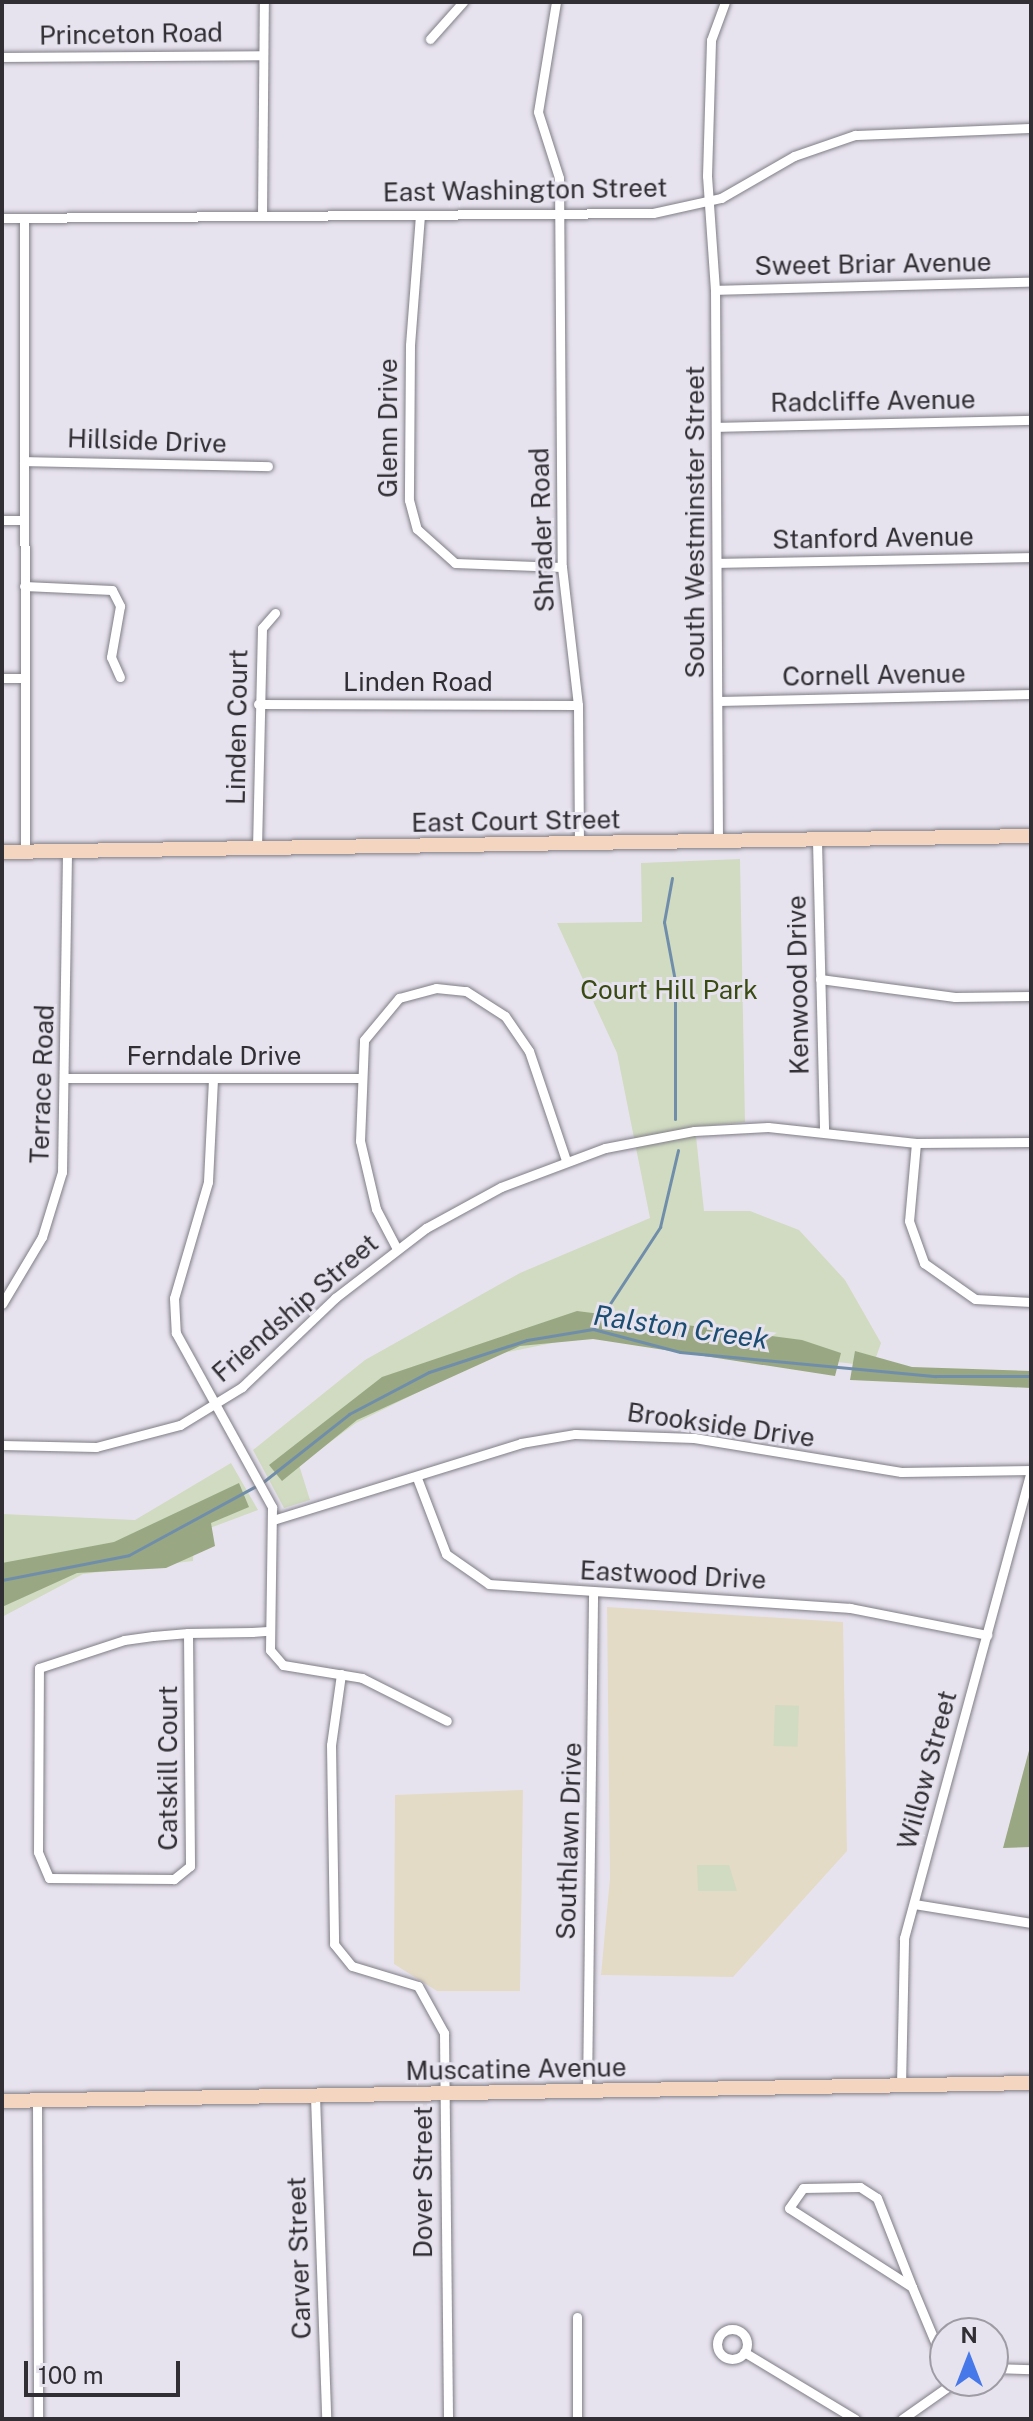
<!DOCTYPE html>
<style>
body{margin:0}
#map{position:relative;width:1033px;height:2421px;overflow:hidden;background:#e7e3ee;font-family:"Public Sans",sans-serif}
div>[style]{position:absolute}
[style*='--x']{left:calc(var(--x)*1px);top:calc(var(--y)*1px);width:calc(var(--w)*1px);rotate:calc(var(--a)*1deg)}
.education>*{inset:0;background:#e3dbc6}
.green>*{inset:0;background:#d0dbc1;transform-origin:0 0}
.forest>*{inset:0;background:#99a883}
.stream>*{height:3px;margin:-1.5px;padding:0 1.5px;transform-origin:1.5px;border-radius:1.5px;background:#708eaa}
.roads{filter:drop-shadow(0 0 2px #817e87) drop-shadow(0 0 2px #817e87)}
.street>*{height:9px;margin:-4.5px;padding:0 4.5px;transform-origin:4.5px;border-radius:4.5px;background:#fff}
.street>.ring{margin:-4.5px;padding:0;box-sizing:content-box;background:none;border:9px solid #fff;border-radius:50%}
.secondary>*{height:14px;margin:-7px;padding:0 7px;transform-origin:7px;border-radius:7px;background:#f4d5bf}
span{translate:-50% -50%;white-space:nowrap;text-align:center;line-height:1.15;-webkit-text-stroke:6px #e7e3ee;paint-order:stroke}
.street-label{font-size:26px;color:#312f34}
.park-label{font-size:26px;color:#394b12}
.water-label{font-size:28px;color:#1b4d73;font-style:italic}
.frame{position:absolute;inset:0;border:4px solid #312f34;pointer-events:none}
.north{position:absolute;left:929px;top:2317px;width:80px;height:80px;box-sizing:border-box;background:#e7e3ee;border:2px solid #9e9ba4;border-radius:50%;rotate:0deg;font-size:22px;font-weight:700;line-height:32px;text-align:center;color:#312f34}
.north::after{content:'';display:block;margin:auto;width:28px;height:36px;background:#4678e9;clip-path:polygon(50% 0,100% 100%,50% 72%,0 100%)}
.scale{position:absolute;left:24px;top:2361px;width:156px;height:36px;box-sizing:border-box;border:4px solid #312f34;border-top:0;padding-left:10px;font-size:24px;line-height:28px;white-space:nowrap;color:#312f34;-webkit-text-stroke:6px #e7e3ee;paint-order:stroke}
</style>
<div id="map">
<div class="education">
<div style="clip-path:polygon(607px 1607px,843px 1622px,847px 1851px,733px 1977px,601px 1975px,610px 1878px)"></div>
<div style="clip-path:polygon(523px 1790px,520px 1991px,437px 1991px,394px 1964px,395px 1795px)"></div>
</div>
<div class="green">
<div style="clip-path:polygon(740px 859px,745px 1122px,695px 1127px,704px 1211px,750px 1211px,799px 1230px,845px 1280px,881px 1343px,873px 1366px,592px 1335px,493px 1355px,356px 1423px,299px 1465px,310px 1500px,284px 1508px,253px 1450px,365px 1360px,520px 1273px,650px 1218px,617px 1053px,557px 923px,642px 922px,641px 863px)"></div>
<div style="clip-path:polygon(231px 1463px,258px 1510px,194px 1534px,193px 1561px,83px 1574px,2px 1617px,2px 1514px,135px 1520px)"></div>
<div style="left:775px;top:1705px;width:24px;height:41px;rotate:2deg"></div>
<div style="clip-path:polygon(697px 1865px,729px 1865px,737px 1891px,698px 1891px)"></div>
</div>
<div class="forest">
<div style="clip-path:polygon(577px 1311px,802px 1340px,841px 1353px,835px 1376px,593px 1339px,520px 1346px,357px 1420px,282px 1481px,269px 1465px,382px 1377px)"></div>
<div style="clip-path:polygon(855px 1351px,912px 1367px,1031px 1371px,1031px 1388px,850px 1380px)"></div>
<div style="clip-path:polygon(239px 1483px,249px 1507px,211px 1523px,215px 1546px,166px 1568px,77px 1573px,2px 1607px,2px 1563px,114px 1542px)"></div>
<div style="clip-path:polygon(1031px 1743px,1031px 1847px,1003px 1848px)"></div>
</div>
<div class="stream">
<div style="--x:672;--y:878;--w:45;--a:100.3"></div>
<div style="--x:664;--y:922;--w:60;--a:79.4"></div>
<div style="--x:675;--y:981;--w:138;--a:90"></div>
<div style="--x:594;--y:1328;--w:121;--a:-56.8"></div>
<div style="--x:660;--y:1227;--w:79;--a:-76.8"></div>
<div style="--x:263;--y:1482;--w:110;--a:-38.3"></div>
<div style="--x:349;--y:1414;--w:90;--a:-27.7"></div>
<div style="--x:429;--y:1372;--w:103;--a:-18.1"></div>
<div style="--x:527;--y:1340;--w:67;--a:-9.5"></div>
<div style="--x:593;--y:1329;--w:90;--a:14.8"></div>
<div style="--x:680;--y:1352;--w:257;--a:5.4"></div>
<div style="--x:936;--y:1376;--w:95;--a:0"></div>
<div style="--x:2;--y:1580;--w:129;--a:-11.1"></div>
<div style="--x:129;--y:1555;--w:145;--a:-28.5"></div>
</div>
<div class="roads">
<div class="street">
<div style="--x:556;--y:2;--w:111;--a:99.3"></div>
<div style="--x:538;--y:112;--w:69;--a:72.3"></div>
<div style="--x:559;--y:178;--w:389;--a:89.6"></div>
<div style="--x:562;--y:567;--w:139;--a:83.4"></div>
<div style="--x:578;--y:705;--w:139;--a:89.6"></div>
<div style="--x:430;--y:39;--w:50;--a:-48.3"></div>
<div style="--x:2;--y:57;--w:258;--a:-0.4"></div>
<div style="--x:420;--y:215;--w:130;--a:94.4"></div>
<div style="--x:410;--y:345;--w:155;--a:90.4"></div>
<div style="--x:409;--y:500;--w:30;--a:75"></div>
<div style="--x:417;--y:529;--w:51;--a:41.8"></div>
<div style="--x:455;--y:563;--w:107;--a:2.1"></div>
<div style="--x:262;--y:216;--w:214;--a:-89.5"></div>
<div style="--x:2;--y:218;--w:651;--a:-0.44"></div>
<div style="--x:653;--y:213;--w:70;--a:-12.4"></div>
<div style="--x:721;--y:198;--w:84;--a:-29.9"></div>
<div style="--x:794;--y:156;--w:65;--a:-19"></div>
<div style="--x:855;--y:135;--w:176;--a:-2.3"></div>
<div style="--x:24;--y:218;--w:633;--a:89.91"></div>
<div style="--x:715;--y:290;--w:316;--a:-1.5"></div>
<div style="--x:716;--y:427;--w:315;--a:-1.3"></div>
<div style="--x:24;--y:461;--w:244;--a:1.2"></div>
<div style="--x:2;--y:520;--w:22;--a:0"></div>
<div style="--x:717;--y:563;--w:314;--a:-1.1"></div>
<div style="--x:24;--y:586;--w:88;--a:2.6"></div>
<div style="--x:112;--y:590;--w:18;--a:63"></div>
<div style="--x:120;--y:606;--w:52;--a:100"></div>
<div style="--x:111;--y:657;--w:22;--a:66"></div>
<div style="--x:2;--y:678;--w:23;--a:0"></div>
<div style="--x:718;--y:701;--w:313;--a:-1.3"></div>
<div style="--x:258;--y:704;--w:320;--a:0.2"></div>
<div style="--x:817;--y:841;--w:288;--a:88.6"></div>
<div style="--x:718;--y:842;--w:552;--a:-90.31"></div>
<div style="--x:715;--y:290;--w:114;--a:-94"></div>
<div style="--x:707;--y:176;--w:136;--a:-88.3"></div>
<div style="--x:711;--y:40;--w:40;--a:-69.8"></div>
<div style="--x:257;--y:848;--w:220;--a:-88.7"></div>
<div style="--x:262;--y:628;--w:20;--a:-49"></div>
<div style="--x:820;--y:979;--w:136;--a:7.6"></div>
<div style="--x:955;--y:997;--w:76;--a:-0.8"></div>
<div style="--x:68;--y:1078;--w:293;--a:0"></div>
<div style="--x:213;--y:1079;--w:103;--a:92.8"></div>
<div style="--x:208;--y:1182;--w:121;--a:106.3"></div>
<div style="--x:174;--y:1298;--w:35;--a:87"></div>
<div style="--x:176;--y:1333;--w:199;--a:61.1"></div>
<div style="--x:272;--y:1507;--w:143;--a:90.8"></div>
<div style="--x:270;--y:1650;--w:20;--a:49"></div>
<div style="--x:283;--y:1665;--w:80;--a:9.3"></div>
<div style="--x:362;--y:1678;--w:95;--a:26.8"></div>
<div style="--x:916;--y:1143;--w:78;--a:95.1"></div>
<div style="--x:909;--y:1221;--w:45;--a:70.3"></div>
<div style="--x:924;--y:1263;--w:62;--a:35.2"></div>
<div style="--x:975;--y:1299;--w:56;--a:3.1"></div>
<div style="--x:397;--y:1249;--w:45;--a:-117.7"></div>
<div style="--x:376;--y:1209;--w:70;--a:-103.2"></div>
<div style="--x:360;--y:1141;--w:101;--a:-87.7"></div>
<div style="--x:364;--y:1040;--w:55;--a:-50.2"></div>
<div style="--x:399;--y:998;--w:38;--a:-15"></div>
<div style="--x:436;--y:988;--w:30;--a:6"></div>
<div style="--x:466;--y:991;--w:46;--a:32.7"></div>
<div style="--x:505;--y:1016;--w:42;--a:55.6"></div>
<div style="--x:529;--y:1051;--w:115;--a:71.3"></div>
<div style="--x:2;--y:1304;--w:78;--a:-59.2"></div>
<div style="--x:42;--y:1237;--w:68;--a:-72.9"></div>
<div style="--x:62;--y:1172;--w:321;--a:-89.1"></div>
<div style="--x:2;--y:1445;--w:94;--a:1.2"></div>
<div style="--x:96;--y:1447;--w:87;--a:-14.7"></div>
<div style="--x:180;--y:1425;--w:73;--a:-31.5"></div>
<div style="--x:242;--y:1387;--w:129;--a:-43.7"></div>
<div style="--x:335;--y:1298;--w:115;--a:-37.6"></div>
<div style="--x:426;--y:1228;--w:85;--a:-28.7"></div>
<div style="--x:501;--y:1187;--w:111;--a:-20.6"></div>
<div style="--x:605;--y:1148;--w:91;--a:-10.8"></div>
<div style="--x:694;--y:1131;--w:74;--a:-3.1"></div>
<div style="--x:768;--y:1127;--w:149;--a:6.2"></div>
<div style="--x:916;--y:1143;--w:115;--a:-0.5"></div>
<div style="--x:417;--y:1478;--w:81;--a:69.1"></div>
<div style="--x:446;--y:1554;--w:52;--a:34.9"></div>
<div style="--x:489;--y:1584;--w:362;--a:3.8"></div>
<div style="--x:850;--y:1608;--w:140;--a:11.1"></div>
<div style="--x:273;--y:1520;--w:260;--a:-17.2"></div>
<div style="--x:521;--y:1443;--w:55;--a:-9.5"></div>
<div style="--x:575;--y:1434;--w:119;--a:1.9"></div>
<div style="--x:694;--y:1438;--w:210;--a:9.3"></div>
<div style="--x:901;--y:1472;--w:130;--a:-0.9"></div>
<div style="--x:188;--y:1633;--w:233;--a:89.5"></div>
<div style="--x:190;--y:1866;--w:21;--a:141"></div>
<div style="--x:174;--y:1879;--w:125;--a:-179.5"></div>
<div style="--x:49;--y:1878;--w:28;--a:-113"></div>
<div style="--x:38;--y:1852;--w:184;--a:-89.7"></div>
<div style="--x:39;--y:1668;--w:89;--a:-18.2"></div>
<div style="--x:124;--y:1640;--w:29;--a:-8"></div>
<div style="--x:153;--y:1636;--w:35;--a:-5"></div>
<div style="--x:188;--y:1633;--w:64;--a:-0.9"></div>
<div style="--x:252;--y:1632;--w:16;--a:-4"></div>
<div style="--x:341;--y:1674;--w:72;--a:98"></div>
<div style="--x:331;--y:1745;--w:199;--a:89.1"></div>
<div style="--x:334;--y:1944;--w:28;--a:51"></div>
<div style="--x:352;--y:1966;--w:69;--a:16.9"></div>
<div style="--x:418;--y:1986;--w:54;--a:61"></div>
<div style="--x:444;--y:2033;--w:386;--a:89.4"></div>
<div style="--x:914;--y:1904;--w:119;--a:9.2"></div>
<div style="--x:901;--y:2086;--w:148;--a:-88.8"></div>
<div style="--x:904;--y:1938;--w:485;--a:-74.8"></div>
<div style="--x:587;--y:2091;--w:499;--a:-89.3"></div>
<div style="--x:315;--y:2096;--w:323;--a:88"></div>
<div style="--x:37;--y:2100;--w:319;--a:89.8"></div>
<div style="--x:860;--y:2187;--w:20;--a:33"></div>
<div style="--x:877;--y:2198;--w:96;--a:68.5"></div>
<div style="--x:912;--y:2287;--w:146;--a:-147.3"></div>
<div style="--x:789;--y:2208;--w:24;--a:-55"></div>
<div style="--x:803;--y:2188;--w:57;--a:-1"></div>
<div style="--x:912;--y:2287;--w:86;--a:67.3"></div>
<div style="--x:577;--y:2317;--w:102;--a:90"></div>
<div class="ring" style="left:717px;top:2329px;width:21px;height:21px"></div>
<div style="--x:744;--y:2352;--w:130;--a:31.1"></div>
<div style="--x:993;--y:2368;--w:38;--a:2"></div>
<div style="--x:902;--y:2419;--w:66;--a:-35.1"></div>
</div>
<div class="secondary">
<div style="--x:2;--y:852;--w:1029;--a:-0.89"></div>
<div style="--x:2;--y:2101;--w:1029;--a:-1"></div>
</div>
</div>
<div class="street-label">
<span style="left:131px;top:34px;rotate:-1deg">Princeton Road</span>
<span style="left:525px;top:190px;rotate:-1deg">East Washington Street</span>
<span style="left:873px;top:264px;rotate:-1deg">Sweet Briar Avenue</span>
<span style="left:873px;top:401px;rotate:-1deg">Radcliffe Avenue</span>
<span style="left:388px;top:428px;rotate:-90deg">Glenn Drive</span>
<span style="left:147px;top:441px;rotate:2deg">Hillside Drive</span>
<span style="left:695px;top:522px;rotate:-90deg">South Westminster Street</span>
<span style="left:542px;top:530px;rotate:-92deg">Shrader Road</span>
<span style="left:873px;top:538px;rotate:-1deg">Stanford Avenue</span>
<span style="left:874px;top:675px;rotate:-1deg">Cornell Avenue</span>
<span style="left:418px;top:682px">Linden Road</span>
<span style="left:237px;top:727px;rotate:-89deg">Linden Court</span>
<span style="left:516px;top:821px;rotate:-1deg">East Court Street</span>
<span style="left:798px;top:985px;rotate:-91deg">Kenwood Drive</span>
<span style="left:214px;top:1056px">Ferndale Drive</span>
<span style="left:42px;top:1084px;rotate:-88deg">Terrace Road</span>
<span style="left:295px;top:1308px;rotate:-41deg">Friendship Street</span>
<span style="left:721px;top:1425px;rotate:8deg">Brookside Drive</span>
<span style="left:673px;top:1575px;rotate:3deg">Eastwood Drive</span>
<span style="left:168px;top:1768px;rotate:-90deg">Catskill Court</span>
<span style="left:927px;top:1770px;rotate:-75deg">Willow Street</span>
<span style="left:569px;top:1841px;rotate:-88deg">Southlawn Drive</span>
<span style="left:516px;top:2069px;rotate:-1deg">Muscatine Avenue</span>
<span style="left:423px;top:2182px;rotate:-90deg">Dover Street</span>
<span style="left:299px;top:2258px;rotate:-92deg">Carver Street</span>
</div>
<div class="park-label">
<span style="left:669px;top:990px">Court Hill Park</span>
</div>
<div class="water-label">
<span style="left:681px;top:1327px;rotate:8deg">Ralston Creek</span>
</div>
<div class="frame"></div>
<div class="north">N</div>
<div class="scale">100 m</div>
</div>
